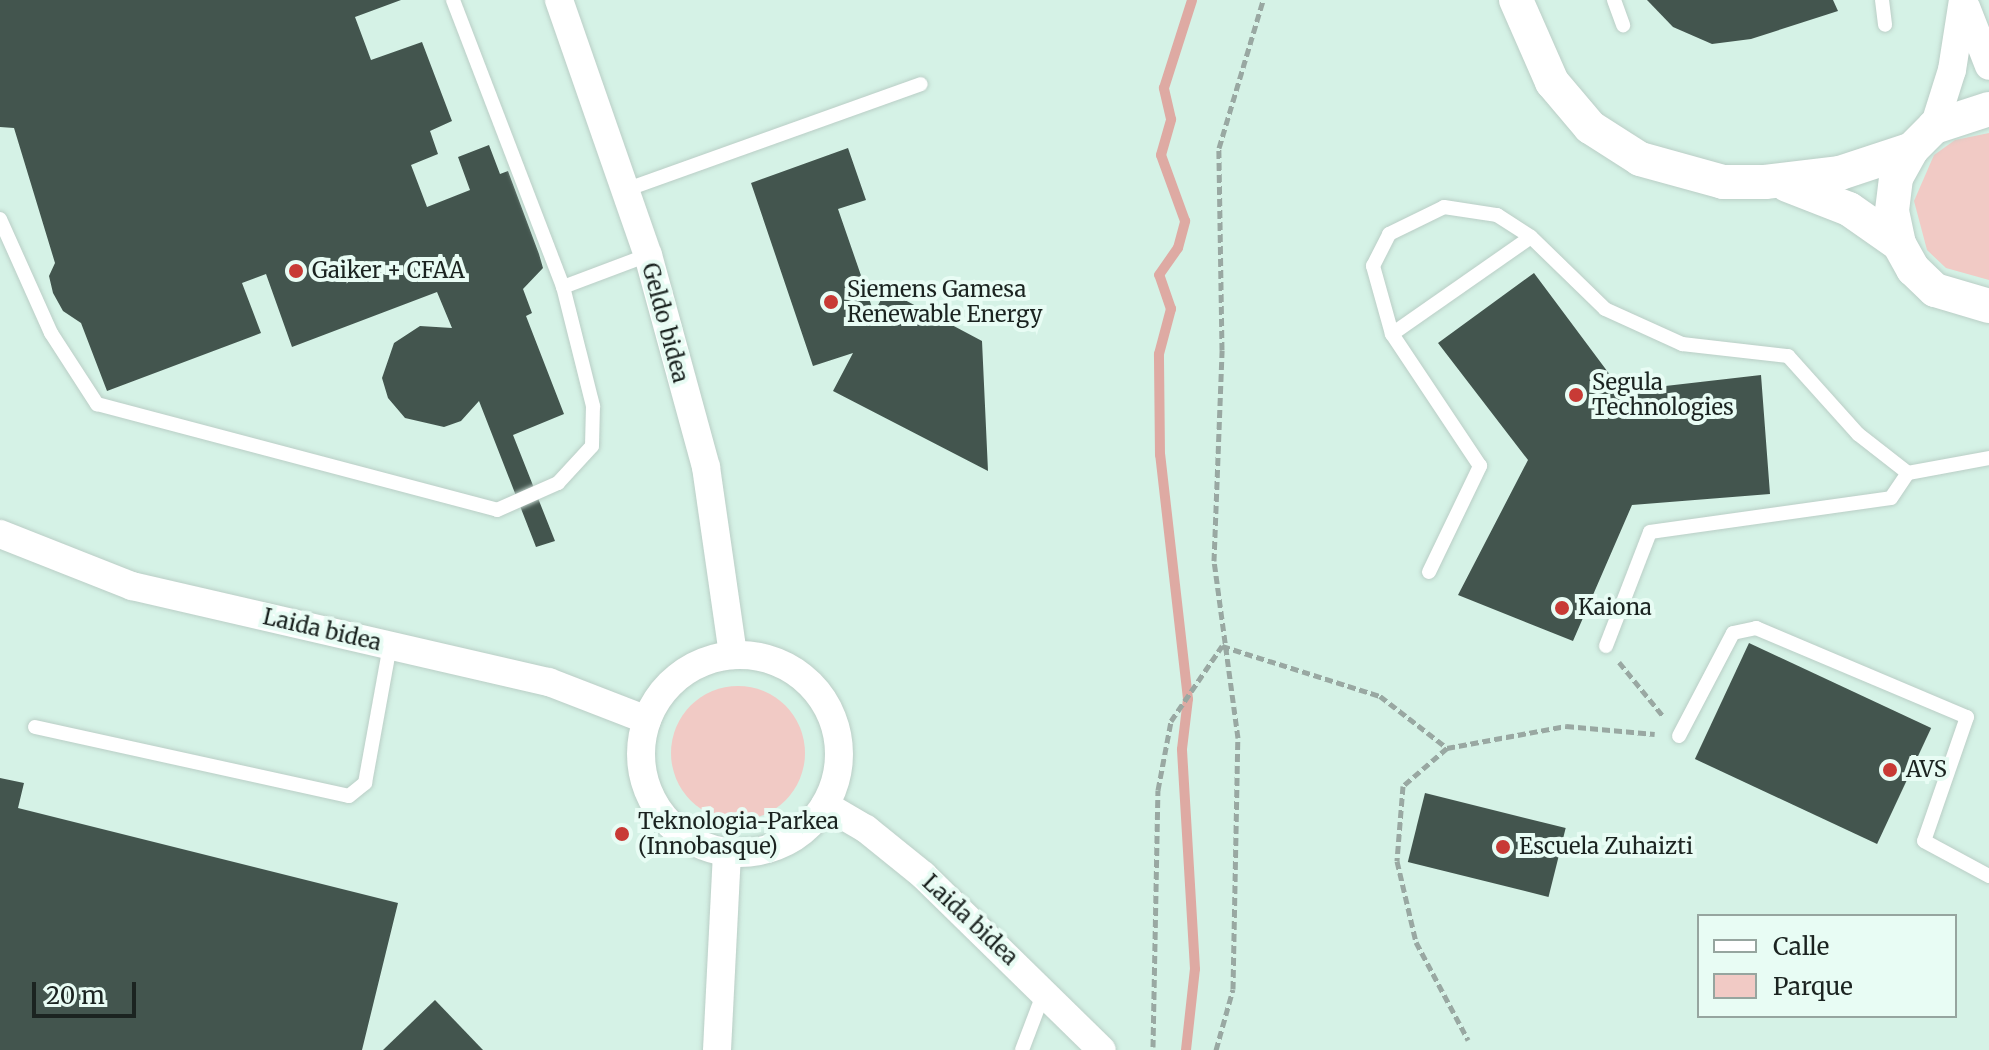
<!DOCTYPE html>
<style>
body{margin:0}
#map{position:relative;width:1989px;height:1050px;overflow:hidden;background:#e8fcf4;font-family:Merriweather,serif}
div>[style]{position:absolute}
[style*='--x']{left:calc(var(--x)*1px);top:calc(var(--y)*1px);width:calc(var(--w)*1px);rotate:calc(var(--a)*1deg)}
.built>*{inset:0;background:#d5f2e6}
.green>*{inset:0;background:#f1cac5}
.round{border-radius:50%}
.stream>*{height:10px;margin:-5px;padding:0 5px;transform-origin:5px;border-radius:5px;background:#deaaa3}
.building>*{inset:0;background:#43554e;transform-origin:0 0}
.path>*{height:5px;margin-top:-2.5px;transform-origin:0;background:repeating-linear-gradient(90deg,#99a8a2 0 8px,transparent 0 12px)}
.roads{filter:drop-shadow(0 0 2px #bacec6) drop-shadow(0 0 2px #bacec6)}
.service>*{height:14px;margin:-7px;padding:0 7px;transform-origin:7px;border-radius:7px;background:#fff}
.minor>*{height:28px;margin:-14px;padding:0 14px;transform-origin:14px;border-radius:14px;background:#fff}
.minor>.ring{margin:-14px;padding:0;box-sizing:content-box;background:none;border:28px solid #fff;border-radius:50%}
.tertiary>*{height:34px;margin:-17px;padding:0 17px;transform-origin:17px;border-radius:17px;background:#fff}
.dots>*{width:22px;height:22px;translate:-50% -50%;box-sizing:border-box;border:4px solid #e8fcf4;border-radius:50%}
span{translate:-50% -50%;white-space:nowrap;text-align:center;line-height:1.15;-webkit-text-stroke:8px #e8fcf4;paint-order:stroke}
.poi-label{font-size:22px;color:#1b2320}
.left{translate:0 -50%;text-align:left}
.street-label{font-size:22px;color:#1b2320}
.legend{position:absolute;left:1697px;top:914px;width:260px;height:104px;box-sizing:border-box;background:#e8fcf4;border:2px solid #96a59f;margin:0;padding:10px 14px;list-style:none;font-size:24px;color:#1b2320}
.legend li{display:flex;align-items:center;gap:16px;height:40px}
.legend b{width:40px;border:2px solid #96a59f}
.scale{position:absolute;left:32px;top:982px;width:104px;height:36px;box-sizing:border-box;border:4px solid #1b2320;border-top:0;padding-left:10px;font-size:24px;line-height:28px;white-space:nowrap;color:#1b2320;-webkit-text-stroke:6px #e8fcf4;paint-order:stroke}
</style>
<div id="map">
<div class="built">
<div style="clip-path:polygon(evenodd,0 0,1989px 0,1989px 1050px,0 1050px,0 0,1699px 916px,1955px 916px,1955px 1016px,1699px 1016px,1699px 916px)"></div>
</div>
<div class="green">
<div style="clip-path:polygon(1989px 133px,1989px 280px,1946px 268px,1927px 250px,1914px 201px,1934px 155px,1955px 140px)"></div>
<div class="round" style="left:671px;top:686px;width:134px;height:134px"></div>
</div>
<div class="stream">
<div style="--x:1186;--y:1050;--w:81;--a:-83.7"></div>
<div style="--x:1195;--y:969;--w:220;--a:-93.4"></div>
<div style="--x:1182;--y:749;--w:50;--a:-83.2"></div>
<div style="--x:1188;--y:699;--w:246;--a:-96.5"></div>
<div style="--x:1160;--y:455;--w:101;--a:-90.6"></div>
<div style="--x:1159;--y:354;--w:47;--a:-75.1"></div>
<div style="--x:1171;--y:309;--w:36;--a:-109"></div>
<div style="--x:1159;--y:275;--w:33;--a:-55"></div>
<div style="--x:1178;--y:248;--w:28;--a:-75"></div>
<div style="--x:1185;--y:221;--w:70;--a:-110"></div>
<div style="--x:1161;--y:155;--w:37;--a:-74"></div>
<div style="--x:1171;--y:119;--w:32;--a:-103"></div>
<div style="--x:1164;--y:88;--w:92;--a:-72.3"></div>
</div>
<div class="building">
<div style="clip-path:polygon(0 0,401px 0,355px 17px,371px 60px,422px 42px,452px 121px,430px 131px,438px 154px,411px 165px,427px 207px,470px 190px,458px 157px,489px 145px,500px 174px,508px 171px,539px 254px,543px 268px,523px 289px,532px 313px,526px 316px,564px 414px,513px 435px,555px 541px,536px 547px,479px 401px,461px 421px,444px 427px,405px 418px,388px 398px,382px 378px,394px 343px,420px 326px,452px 328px,437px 292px,292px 347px,266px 274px,242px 283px,261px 333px,107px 391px,81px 323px,63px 311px,53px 293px,49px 276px,55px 263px,14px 128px,0 127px)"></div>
<div style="clip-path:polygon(1647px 0,1833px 0,1838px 11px,1751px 39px,1712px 44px,1673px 27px)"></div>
<div style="clip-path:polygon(848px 148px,866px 200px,838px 209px,874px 313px,886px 290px,982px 341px,988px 471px,833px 391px,853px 353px,813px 366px,751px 183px)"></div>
<div style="clip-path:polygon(1534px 273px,1622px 391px,1761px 375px,1770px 494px,1632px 505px,1573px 641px,1458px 595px,1528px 460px,1438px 343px)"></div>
<div style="left:1749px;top:643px;width:201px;height:128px;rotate:25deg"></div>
<div style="clip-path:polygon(0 778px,24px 783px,18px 808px,398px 903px,362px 1050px,0 1050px)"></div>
<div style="left:1425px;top:793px;width:145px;height:71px;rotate:14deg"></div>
<div style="clip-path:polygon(435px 1000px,483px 1050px,383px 1050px)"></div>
</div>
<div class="path">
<div style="--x:1619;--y:662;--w:70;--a:50.8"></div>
<div style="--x:1447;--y:748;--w:58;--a:139.2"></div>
<div style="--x:1403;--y:786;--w:75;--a:94.6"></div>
<div style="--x:1397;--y:861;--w:83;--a:76.8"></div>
<div style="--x:1416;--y:942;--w:111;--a:62"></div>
<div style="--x:1153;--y:1047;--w:257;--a:-88.9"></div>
<div style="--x:1158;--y:790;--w:70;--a:-79.3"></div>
<div style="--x:1171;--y:721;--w:91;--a:-55.8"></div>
<div style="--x:1222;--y:646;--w:166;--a:17.6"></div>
<div style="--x:1380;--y:696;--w:85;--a:37.8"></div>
<div style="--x:1447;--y:748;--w:121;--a:-10.5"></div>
<div style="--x:1566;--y:726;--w:89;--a:5.1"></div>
<div style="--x:1216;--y:1050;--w:63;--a:-74.4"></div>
<div style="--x:1233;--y:989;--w:251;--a:-88.9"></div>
<div style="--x:1238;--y:738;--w:179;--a:-97.7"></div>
<div style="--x:1214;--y:561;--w:211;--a:-87.8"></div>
<div style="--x:1222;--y:350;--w:202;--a:-90.9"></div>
<div style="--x:1219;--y:148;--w:154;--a:-73.4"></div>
</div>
<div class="roads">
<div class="service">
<div style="--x:453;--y:0;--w:307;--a:69"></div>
<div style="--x:563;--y:287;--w:91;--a:-20.6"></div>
<div style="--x:1614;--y:0;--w:27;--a:70"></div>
<div style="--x:1882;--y:0;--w:25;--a:83"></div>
<div style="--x:625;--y:190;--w:314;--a:-19.7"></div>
<div style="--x:0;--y:219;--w:125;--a:65.9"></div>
<div style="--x:51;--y:333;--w:85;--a:57.1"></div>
<div style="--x:97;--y:404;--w:414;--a:14.8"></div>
<div style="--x:497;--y:510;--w:67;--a:-23.9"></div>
<div style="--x:558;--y:483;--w:50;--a:-47.4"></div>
<div style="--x:592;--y:446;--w:40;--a:-88.6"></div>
<div style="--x:593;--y:406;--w:123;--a:-104.1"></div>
<div style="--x:1392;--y:334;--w:169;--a:-34.9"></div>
<div style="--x:1429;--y:572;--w:118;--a:-64.3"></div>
<div style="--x:1480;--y:466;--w:159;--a:-123.7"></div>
<div style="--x:1392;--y:334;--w:71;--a:-105.6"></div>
<div style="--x:1373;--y:266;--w:36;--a:-63"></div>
<div style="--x:1389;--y:234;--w:61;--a:-26.1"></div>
<div style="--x:1444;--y:207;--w:54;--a:8.6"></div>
<div style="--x:1497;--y:215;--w:40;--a:32.9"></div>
<div style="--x:1531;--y:237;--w:103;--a:44.2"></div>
<div style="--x:1605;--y:309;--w:85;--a:24.4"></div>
<div style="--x:1682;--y:344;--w:107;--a:6.5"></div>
<div style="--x:1788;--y:356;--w:105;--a:48.1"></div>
<div style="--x:1858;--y:434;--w:63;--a:38"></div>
<div style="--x:1606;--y:646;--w:122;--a:-68.9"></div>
<div style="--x:1650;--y:532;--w:243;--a:-8"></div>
<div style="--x:1891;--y:498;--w:30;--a:-56"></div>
<div style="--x:1908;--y:473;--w:82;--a:-10.5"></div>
<div style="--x:35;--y:727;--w:321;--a:12.4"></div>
<div style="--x:349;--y:796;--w:21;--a:-39"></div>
<div style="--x:365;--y:783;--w:140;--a:-79.7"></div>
<div style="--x:1679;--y:736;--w:116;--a:-62.3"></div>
<div style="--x:1733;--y:633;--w:24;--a:-12"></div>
<div style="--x:1756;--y:628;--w:229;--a:22.9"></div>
<div style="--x:1967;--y:717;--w:131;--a:109.1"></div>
<div style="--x:1924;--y:841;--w:74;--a:28.3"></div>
<div style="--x:1022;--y:1050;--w:62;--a:-69.2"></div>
</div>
<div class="minor">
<div style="--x:559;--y:0;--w:270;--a:70.8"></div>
<div style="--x:648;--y:255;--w:220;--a:74.7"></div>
<div style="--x:706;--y:467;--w:190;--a:81.8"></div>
<div style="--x:1966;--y:7;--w:63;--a:68.7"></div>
<div style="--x:1934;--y:127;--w:60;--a:-72.5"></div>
<div style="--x:1952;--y:70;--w:71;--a:-81.1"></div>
<div style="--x:0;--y:534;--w:142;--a:21.5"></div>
<div style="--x:132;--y:586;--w:428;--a:13"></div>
<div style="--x:549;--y:682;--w:105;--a:21.2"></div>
<div class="ring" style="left:641px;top:655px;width:170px;height:170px"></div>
<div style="--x:825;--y:805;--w:48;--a:30.3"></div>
<div style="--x:866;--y:829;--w:73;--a:38.9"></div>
<div style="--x:923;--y:875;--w:250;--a:44.4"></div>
<div style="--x:717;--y:1050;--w:198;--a:-87.1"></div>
</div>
<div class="tertiary">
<div style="--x:1516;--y:0;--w:90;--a:66.3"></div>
<div style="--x:1552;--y:82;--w:59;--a:49.8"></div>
<div style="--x:1590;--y:127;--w:59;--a:32.6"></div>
<div style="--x:1640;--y:159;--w:86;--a:15.5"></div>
<div style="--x:1723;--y:182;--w:42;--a:0"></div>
<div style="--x:1765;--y:182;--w:76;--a:-6.8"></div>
<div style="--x:1840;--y:173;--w:76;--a:-18.4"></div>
<div style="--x:1989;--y:109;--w:58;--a:161.9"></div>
<div style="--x:1934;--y:127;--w:31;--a:135"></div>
<div style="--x:1912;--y:149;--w:33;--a:119"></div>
<div style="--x:1896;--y:178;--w:33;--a:97"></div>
<div style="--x:1892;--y:211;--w:34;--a:78"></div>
<div style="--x:1899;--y:244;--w:29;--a:61"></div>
<div style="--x:1913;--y:269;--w:30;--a:44"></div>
<div style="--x:1935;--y:290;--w:56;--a:16.5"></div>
<div style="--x:1787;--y:185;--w:66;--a:21.2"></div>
<div style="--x:1849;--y:209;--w:61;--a:35"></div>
</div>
</div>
<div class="dots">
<div style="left:296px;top:271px;background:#c83a35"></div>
<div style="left:831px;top:302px;background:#c83a35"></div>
<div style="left:1576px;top:395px;background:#c83a35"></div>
<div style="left:1562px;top:608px;background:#c83a35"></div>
<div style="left:1890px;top:770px;background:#c83a35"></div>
<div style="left:622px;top:834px;background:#c83a35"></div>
<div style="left:1503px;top:847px;background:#c83a35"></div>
</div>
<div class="poi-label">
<span class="left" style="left:312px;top:271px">Gaiker + CFAA</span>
<span class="left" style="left:847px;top:302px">Siemens Gamesa<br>Renewable Energy</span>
<span class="left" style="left:1592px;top:395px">Segula<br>Technologies</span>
<span class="left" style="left:1578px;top:608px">Kaiona</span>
<span class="left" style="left:1906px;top:770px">AVS</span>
<span class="left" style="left:638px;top:834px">Teknologia-Parkea<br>(Innobasque)</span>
<span class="left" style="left:1519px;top:847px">Escuela Zuhaizti</span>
</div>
<div class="street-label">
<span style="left:665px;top:323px;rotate:75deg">Geldo bidea</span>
<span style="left:322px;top:630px;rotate:13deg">Laida bidea</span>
<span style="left:970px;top:920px;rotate:43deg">Laida bidea</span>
</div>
<ul class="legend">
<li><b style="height:10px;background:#fff"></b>Calle</li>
<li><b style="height:22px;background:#f1cac5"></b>Parque</li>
</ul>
<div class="scale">20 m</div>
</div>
